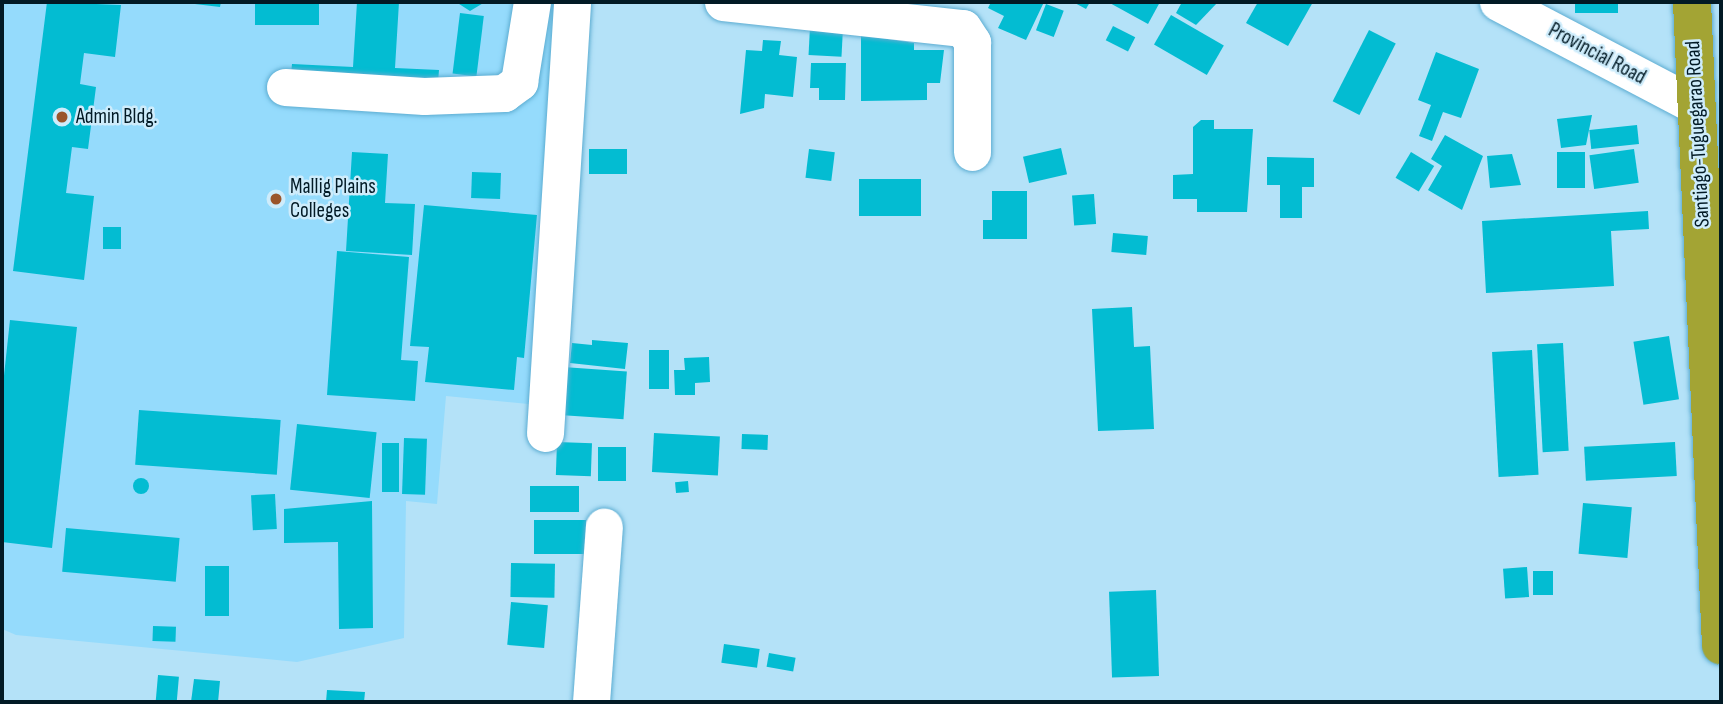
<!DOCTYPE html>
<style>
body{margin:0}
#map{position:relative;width:1723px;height:704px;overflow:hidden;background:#b4e2f8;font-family:"Sofia Sans Condensed",sans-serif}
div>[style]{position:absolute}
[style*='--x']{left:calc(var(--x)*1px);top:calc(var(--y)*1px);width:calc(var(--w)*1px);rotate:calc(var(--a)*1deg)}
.built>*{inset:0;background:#95dbfc}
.building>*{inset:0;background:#03bcd2;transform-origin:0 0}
.round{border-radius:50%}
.roads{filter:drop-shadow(0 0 2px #5dadd2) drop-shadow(0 0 2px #5dadd2)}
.minor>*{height:37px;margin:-18.5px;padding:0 18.5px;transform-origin:18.5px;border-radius:18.5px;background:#fff}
.highway>*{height:38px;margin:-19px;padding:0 19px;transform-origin:19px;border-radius:19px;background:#a3a434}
.dots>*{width:19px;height:19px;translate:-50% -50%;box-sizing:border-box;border:4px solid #ceecfb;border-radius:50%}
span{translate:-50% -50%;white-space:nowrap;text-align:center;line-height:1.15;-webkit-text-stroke:5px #ceecfb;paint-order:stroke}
.street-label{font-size:21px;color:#021a25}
.poi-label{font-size:21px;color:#021a25}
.left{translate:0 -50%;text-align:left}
.frame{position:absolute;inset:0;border:4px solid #021a25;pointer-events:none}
</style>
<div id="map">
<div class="built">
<div style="clip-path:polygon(2px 2px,561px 2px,538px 405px,446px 396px,437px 504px,406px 501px,404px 638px,297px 662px,16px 635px,2px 629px)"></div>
</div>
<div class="building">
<div style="clip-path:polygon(47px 2px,121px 5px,115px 57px,84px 53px,80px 84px,96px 87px,88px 149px,72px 147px,66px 193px,94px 196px,84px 280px,13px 271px)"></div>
<div style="clip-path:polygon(178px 2px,221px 2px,220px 7px)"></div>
<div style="left:255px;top:2px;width:64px;height:23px"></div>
<div style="clip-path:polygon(357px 2px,399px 2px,395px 68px,439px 70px,438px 82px,291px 74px,292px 64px,353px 67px)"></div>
<div style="clip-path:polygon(456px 2px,485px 2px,470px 11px)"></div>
<div style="clip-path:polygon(991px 2px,1044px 2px,1026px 40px,998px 28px,1004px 16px,988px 8px)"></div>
<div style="clip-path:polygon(1073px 2px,1090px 2px,1086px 9px)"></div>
<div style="clip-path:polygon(1108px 2px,1160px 2px,1148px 24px)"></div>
<div style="clip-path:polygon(1182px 2px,1218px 2px,1196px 25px,1176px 13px)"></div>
<div style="clip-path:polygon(1258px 2px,1313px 2px,1288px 46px,1246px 23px)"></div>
<div style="left:1575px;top:2px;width:43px;height:11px"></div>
<div style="left:1046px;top:4px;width:19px;height:28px;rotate:21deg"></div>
<div style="left:460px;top:13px;width:24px;height:61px;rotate:7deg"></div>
<div style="left:1171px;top:15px;width:61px;height:34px;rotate:30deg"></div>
<div style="left:1113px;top:26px;width:25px;height:16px;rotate:27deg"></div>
<div style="left:810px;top:27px;width:33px;height:28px;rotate:3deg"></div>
<div style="left:1369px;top:30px;width:30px;height:80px;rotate:27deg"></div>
<div style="clip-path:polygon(861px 35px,914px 43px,914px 50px,944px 50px,940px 83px,927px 83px,927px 100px,861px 101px)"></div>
<div style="clip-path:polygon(763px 40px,781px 41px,779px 55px,797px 57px,793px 97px,765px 94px,764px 108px,740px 114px,746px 50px,762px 51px)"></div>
<div style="clip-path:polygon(1436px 52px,1479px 69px,1461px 118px,1443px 112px,1432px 141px,1419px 136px,1431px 105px,1418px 100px)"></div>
<div style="clip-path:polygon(811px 63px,846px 63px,845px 100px,819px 100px,819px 88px,810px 88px)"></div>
<div style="clip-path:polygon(1592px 115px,1586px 145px,1561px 148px,1557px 119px)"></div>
<div style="clip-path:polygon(1201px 120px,1214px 120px,1214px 129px,1253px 129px,1247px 212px,1197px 212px,1197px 199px,1173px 199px,1173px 175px,1193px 174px,1193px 127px)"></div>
<div style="left:1637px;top:125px;width:19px;height:48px;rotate:84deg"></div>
<div style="clip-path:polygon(1445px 135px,1483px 156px,1462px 210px,1428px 190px,1442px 166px,1431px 159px)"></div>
<div style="left:1061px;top:148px;width:27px;height:39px;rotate:77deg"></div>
<div style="left:589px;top:149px;width:38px;height:25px"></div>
<div style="left:809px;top:149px;width:26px;height:29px;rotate:7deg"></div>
<div style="left:1634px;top:149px;width:34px;height:45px;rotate:82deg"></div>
<div style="clip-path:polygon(352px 152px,388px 154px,385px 203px,415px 204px,412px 255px,346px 251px)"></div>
<div style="left:1411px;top:152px;width:27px;height:30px;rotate:31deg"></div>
<div style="left:1557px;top:152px;width:28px;height:36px"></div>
<div style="clip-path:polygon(1512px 154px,1521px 185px,1490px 188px,1487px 156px)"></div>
<div style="clip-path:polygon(1267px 157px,1314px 158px,1314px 187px,1302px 187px,1302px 218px,1280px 218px,1280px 185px,1267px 185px)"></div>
<div style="left:472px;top:172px;width:29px;height:26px;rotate:2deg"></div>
<div style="left:859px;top:179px;width:62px;height:37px"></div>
<div style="clip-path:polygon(992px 191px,1027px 191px,1027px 239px,983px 239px,983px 220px,992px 220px)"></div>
<div style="left:1094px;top:194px;width:30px;height:22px;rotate:86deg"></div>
<div style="clip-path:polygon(424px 205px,537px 215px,524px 358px,517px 357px,514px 390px,425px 382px,429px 347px,410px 346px)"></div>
<div style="clip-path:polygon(1648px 211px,1649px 229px,1611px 231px,1614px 286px,1486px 293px,1482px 221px)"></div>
<div style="left:103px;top:227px;width:18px;height:22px"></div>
<div style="left:1113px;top:233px;width:35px;height:19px;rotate:5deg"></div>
<div style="clip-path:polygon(337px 251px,409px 257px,401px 360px,418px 361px,415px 401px,327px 395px)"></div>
<div style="clip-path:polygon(1132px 307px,1134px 347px,1150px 346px,1154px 429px,1098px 431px,1092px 309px)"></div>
<div style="clip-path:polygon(10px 320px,77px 327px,52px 548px,2px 542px,2px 394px)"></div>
<div style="left:1669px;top:336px;width:64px;height:36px;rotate:81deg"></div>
<div style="clip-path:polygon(592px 340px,628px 343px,625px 369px,570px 363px,572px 343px,592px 345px)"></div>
<div style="left:1563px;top:343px;width:108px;height:26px;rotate:87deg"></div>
<div style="left:649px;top:350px;width:20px;height:39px"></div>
<div style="left:1532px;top:350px;width:125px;height:40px;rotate:87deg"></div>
<div style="clip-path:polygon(709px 357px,710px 382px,695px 383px,695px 395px,675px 395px,674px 370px,685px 370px,684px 358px)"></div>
<div style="left:563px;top:367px;width:64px;height:48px;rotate:4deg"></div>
<div style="left:139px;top:410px;width:142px;height:55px;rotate:4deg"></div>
<div style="left:297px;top:424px;width:80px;height:66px;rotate:6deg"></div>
<div style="left:654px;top:433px;width:66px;height:39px;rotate:3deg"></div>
<div style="left:742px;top:434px;width:26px;height:15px;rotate:2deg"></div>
<div style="left:404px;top:438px;width:23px;height:56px;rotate:2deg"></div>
<div style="left:557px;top:442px;width:35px;height:33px;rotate:2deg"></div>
<div style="left:1675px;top:442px;width:34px;height:91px;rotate:87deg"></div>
<div style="left:382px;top:443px;width:17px;height:49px"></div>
<div style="left:598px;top:447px;width:28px;height:34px"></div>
<div class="round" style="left:133px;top:478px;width:16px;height:16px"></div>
<div style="left:688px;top:481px;width:11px;height:13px;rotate:85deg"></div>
<div style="left:530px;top:486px;width:49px;height:26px"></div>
<div style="left:275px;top:494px;width:35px;height:24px;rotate:87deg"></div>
<div style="clip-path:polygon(372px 501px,373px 628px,339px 629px,338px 542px,284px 543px,284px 509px)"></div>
<div style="left:1583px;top:503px;width:49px;height:51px;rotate:5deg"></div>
<div style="left:534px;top:520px;width:52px;height:34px"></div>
<div style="left:66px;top:528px;width:114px;height:44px;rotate:5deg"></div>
<div style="left:511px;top:563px;width:44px;height:34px;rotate:1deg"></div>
<div style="left:205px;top:566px;width:24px;height:50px"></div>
<div style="left:1527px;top:567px;width:30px;height:24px;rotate:86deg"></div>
<div style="left:1533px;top:571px;width:20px;height:24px"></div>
<div style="left:1156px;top:590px;width:86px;height:47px;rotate:88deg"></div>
<div style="left:511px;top:602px;width:37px;height:43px;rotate:5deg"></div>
<div style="left:153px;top:626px;width:23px;height:15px;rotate:2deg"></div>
<div style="left:724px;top:644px;width:36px;height:19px;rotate:8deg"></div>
<div style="left:769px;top:653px;width:27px;height:14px;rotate:10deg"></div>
<div style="left:158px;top:675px;width:21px;height:27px;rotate:5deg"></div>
<div style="clip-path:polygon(194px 679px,220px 681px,218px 702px,191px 702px)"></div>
<div style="clip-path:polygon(327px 690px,365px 692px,364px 702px,326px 702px)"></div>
</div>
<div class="roads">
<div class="minor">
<div style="--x:723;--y:2;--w:241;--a:6.2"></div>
<div style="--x:963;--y:28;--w:17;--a:57"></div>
<div style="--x:972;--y:42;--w:110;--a:90"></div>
<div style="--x:1498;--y:2;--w:224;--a:27.7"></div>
<div style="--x:285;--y:87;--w:139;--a:3.7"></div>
<div style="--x:424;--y:96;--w:80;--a:-2.1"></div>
<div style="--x:504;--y:93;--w:19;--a:-36"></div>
<div style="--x:519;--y:82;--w:81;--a:-80.8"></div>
<div style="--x:545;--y:433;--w:432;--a:-86.4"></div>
<div style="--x:591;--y:702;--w:176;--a:-85.8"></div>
</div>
<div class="highway">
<div style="--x:1692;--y:2;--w:644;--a:87.42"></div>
</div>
</div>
<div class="dots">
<div style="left:62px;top:117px;background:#9a552b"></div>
<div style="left:276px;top:199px;background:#9a552b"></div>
</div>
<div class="street-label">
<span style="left:1597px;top:54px;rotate:28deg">Provincial Road</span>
<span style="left:1698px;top:134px;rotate:-93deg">Santiago-Tuguegarao Road</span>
</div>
<div class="poi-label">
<span class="left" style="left:76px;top:117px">Admin Bldg.</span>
<span class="left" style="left:290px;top:199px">Mallig Plains<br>Colleges</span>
</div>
<div class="frame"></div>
</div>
